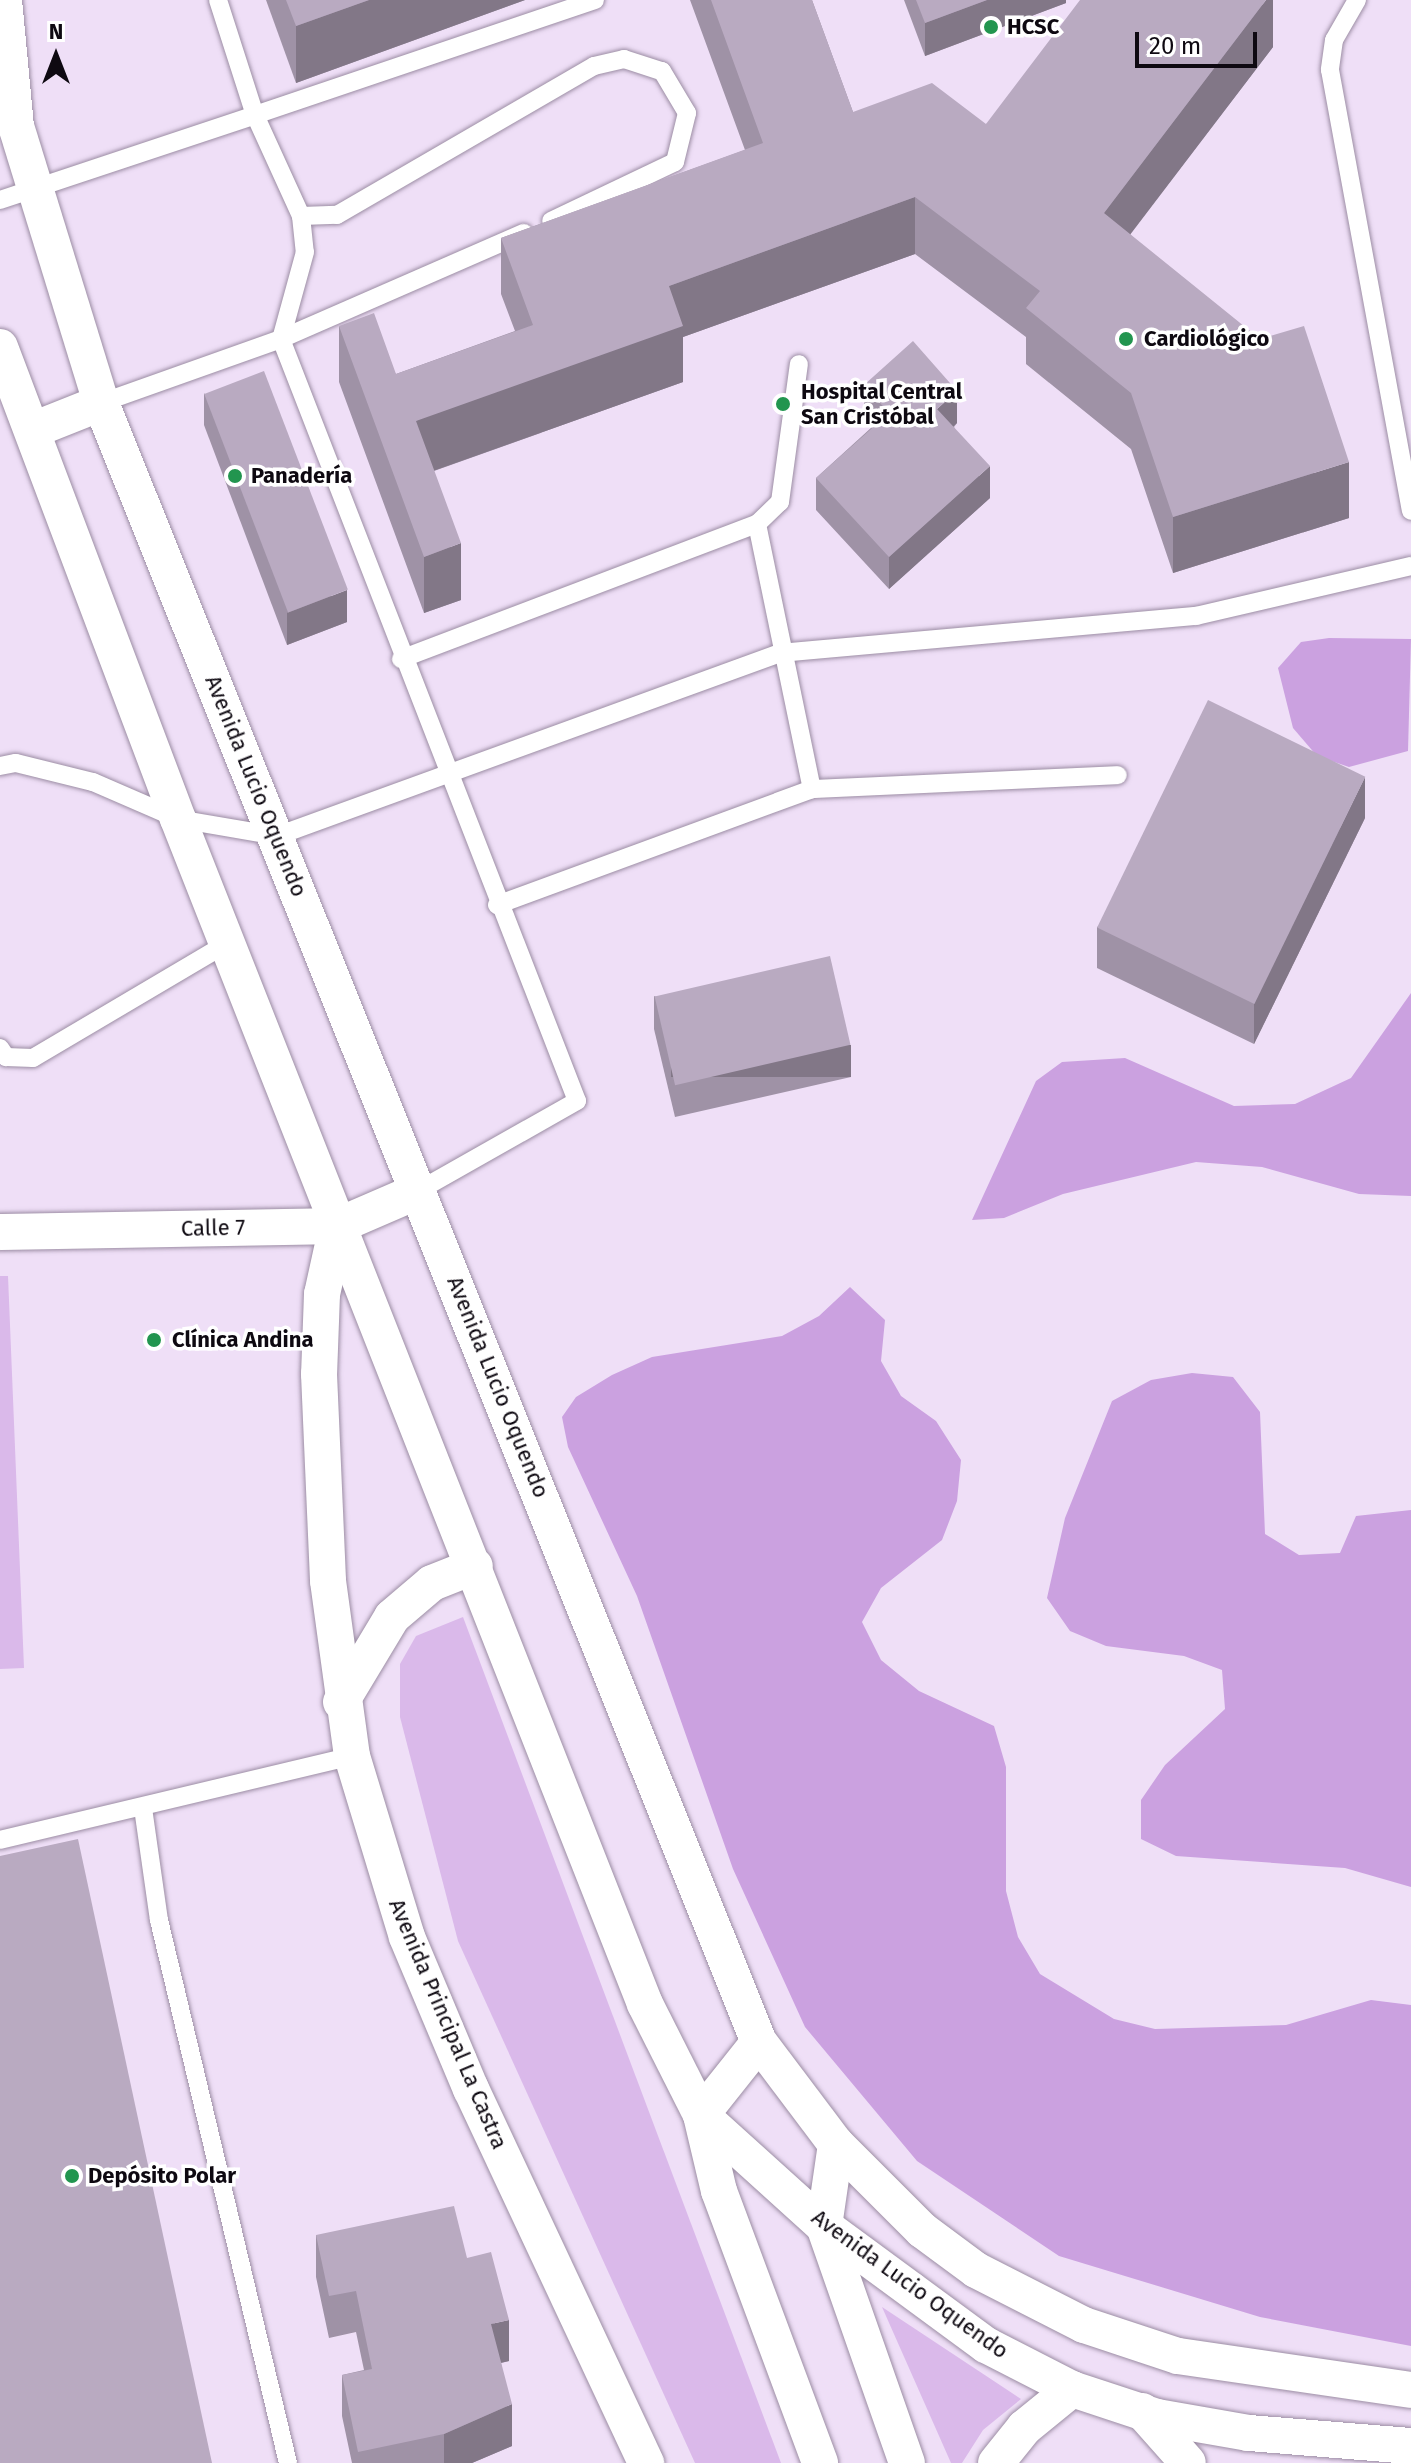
<!DOCTYPE html>
<meta charset="utf-8">
<style>
body{margin:0}
#map{position:relative;width:1411px;height:2463px;overflow:hidden;background:#efdff7;font-family:"Fira Sans",sans-serif}
div>[style]{position:absolute}
[style*='--x']{left:calc(var(--x)*1px);top:calc(var(--y)*1px);width:calc(var(--w)*1px);rotate:calc(var(--a)*1deg)}
.green>*{inset:0;background:#dab9ea}
.forest>*{inset:0;background:#cba1e0}
.roads{filter:drop-shadow(0 0 2px #9c8da4) drop-shadow(0 0 2px #9c8da4)}
.service>*{height:18px;margin:-9px;padding:0 9px;transform-origin:9px;border-radius:9px;background:#fff}
.minor>*{height:36px;margin:-18px;padding:0 18px;transform-origin:18px;border-radius:18px;background:#fff}
.wall>*{inset:0;background:#9f92a6}
.shaded-wall>*{inset:0;background:#827787;transform-origin:0 0}
.building>*{inset:0;background:#b9aac1;transform-origin:0 0}
.dots>*{width:22px;height:22px;translate:-50% -50%;box-sizing:border-box;border:4px solid #fff;border-radius:50%}
span{translate:-50% -50%;white-space:nowrap;text-align:center;line-height:1.15;-webkit-text-stroke:7px #fff;paint-order:stroke}
.poi-label{font-size:22px;color:#0e0911;font-weight:700}
.left{translate:0 -50%;text-align:left}
.street-label{font-size:22px;color:#0e0911}
.north{position:absolute;left:16px;top:16px;width:80px;height:80px;-webkit-text-stroke:6px #fff;paint-order:stroke;rotate:0deg;font-size:22px;font-weight:700;line-height:32px;text-align:center;color:#0e0911}
.north::after{content:'';display:block;margin:auto;width:28px;height:36px;background:#0e0911;clip-path:polygon(50% 0,100% 100%,50% 72%,0 100%)}
.scale{position:absolute;left:1135px;top:32px;width:122px;height:36px;box-sizing:border-box;border:4px solid #0e0911;border-top:0;padding-left:10px;font-size:24px;line-height:28px;white-space:nowrap;color:#0e0911;-webkit-text-stroke:6px #fff;paint-order:stroke}
</style>
<div id="map">
<div class="green">
<div style="clip-path:polygon(0 1276px,8px 1276px,24px 1668px,0 1669px)"></div>
<div style="clip-path:polygon(463px 1617px,781px 2463px,695px 2463px,458px 1941px,400px 1717px,400px 1664px,416px 1636px)"></div>
<div style="clip-path:polygon(882px 2307px,1021px 2399px,983px 2430px,962px 2463px,951px 2463px)"></div>
</div>
<div class="forest">
<div style="clip-path:polygon(1329px 638px,1411px 639px,1408px 751px,1349px 767px,1317px 756px,1293px 728px,1278px 668px,1301px 642px)"></div>
<div style="clip-path:polygon(1411px 993px,1411px 1196px,1359px 1194px,1262px 1167px,1196px 1162px,1063px 1194px,1004px 1218px,972px 1220px,1036px 1081px,1062px 1062px,1125px 1058px,1234px 1106px,1295px 1104px,1351px 1078px)"></div>
<div style="clip-path:polygon(850px 1287px,885px 1320px,881px 1361px,901px 1396px,936px 1421px,961px 1460px,957px 1501px,942px 1540px,881px 1588px,862px 1622px,881px 1660px,919px 1691px,994px 1726px,1006px 1767px,1006px 1891px,1018px 1937px,1040px 1974px,1114px 2019px,1155px 2029px,1286px 2025px,1371px 2000px,1411px 2005px,1411px 2346px,1260px 2317px,1059px 2256px,917px 2161px,805px 2027px,733px 1869px,637px 1596px,568px 1447px,562px 1417px,576px 1397px,612px 1375px,652px 1357px,782px 1336px,819px 1316px)"></div>
<div style="clip-path:polygon(1192px 1373px,1233px 1377px,1260px 1412px,1265px 1534px,1299px 1555px,1340px 1553px,1356px 1516px,1411px 1510px,1411px 1887px,1345px 1868px,1176px 1856px,1141px 1839px,1141px 1800px,1165px 1765px,1225px 1709px,1222px 1670px,1184px 1656px,1106px 1646px,1070px 1631px,1047px 1598px,1065px 1518px,1112px 1401px,1151px 1380px)"></div>
</div>
<div class="roads">
<div class="service">
<div style="--x:218;--y:0;--w:121;--a:72.2"></div>
<div style="--x:255;--y:115;--w:359;--a:-18.7"></div>
<div style="--x:1357;--y:0;--w:46;--a:119.9"></div>
<div style="--x:1334;--y:40;--w:30;--a:98"></div>
<div style="--x:1330;--y:70;--w:448;--a:79.6"></div>
<div style="--x:0;--y:200;--w:269;--a:-18.4"></div>
<div style="--x:255;--y:115;--w:111;--a:65.5"></div>
<div style="--x:301;--y:216;--w:36;--a:84"></div>
<div style="--x:305;--y:252;--w:90;--a:105.4"></div>
<div style="--x:301;--y:216;--w:36;--a:-2"></div>
<div style="--x:337;--y:215;--w:297;--a:-30.1"></div>
<div style="--x:594;--y:66;--w:31;--a:-13"></div>
<div style="--x:624;--y:59;--w:40;--a:18"></div>
<div style="--x:662;--y:71;--w:49;--a:59.2"></div>
<div style="--x:687;--y:113;--w:50;--a:103.8"></div>
<div style="--x:675;--y:162;--w:137;--a:154.6"></div>
<div style="--x:281;--y:339;--w:265;--a:-23.6"></div>
<div style="--x:101;--y:403;--w:191;--a:-19.6"></div>
<div style="--x:281;--y:339;--w:817;--a:68.77"></div>
<div style="--x:577;--y:1101;--w:183;--a:150.5"></div>
<div style="--x:757;--y:524;--w:271;--a:78.3"></div>
<div style="--x:401;--y:659;--w:381;--a:-20.8"></div>
<div style="--x:757;--y:524;--w:32;--a:-44"></div>
<div style="--x:780;--y:502;--w:139;--a:-82.2"></div>
<div style="--x:0;--y:766;--w:16;--a:-11"></div>
<div style="--x:16;--y:763;--w:79;--a:13.9"></div>
<div style="--x:93;--y:782;--w:93;--a:23.5"></div>
<div style="--x:178;--y:819;--w:100;--a:9.7"></div>
<div style="--x:277;--y:836;--w:535;--a:-19.99"></div>
<div style="--x:780;--y:653;--w:418;--a:-5.1"></div>
<div style="--x:1196;--y:616;--w:221;--a:-13.1"></div>
<div style="--x:497;--y:905;--w:336;--a:-20.2"></div>
<div style="--x:812;--y:789;--w:306;--a:-2.6"></div>
<div style="--x:0;--y:1048;--w:11;--a:56"></div>
<div style="--x:6;--y:1057;--w:27;--a:2"></div>
<div style="--x:33;--y:1058;--w:228;--a:-30.6"></div>
<div style="--x:143;--y:1808;--w:113;--a:81.9"></div>
<div style="--x:159;--y:1920;--w:558;--a:76.64"></div>
<div style="--x:0;--y:1840;--w:362;--a:-13.4"></div>
</div>
<div class="minor">
<div style="--x:4;--y:0;--w:127;--a:84.6"></div>
<div style="--x:16;--y:126;--w:290;--a:72.9"></div>
<div style="--x:101;--y:403;--w:1766;--a:68.13"></div>
<div style="--x:759;--y:2042;--w:128;--a:53"></div>
<div style="--x:836;--y:2144;--w:122;--a:45"></div>
<div style="--x:922;--y:2230;--w:67;--a:36.5"></div>
<div style="--x:976;--y:2270;--w:121;--a:27"></div>
<div style="--x:1084;--y:2325;--w:99;--a:18.3"></div>
<div style="--x:1178;--y:2356;--w:235;--a:8.3"></div>
<div style="--x:0;--y:347;--w:504;--a:69.34"></div>
<div style="--x:178;--y:819;--w:1274;--a:68.49"></div>
<div style="--x:645;--y:2004;--w:124;--a:63.2"></div>
<div style="--x:701;--y:2115;--w:166;--a:42.1"></div>
<div style="--x:824;--y:2226;--w:201;--a:36.3"></div>
<div style="--x:986;--y:2345;--w:97;--a:27.1"></div>
<div style="--x:1072;--y:2389;--w:89;--a:18.2"></div>
<div style="--x:1157;--y:2417;--w:93;--a:9.9"></div>
<div style="--x:1249;--y:2433;--w:163;--a:4.6"></div>
<div style="--x:33;--y:430;--w:73;--a:-21.7"></div>
<div style="--x:337;--y:1226;--w:70;--a:102.4"></div>
<div style="--x:322;--y:1294;--w:80;--a:92.1"></div>
<div style="--x:319;--y:1374;--w:207;--a:87.5"></div>
<div style="--x:328;--y:1581;--w:177;--a:82.2"></div>
<div style="--x:352;--y:1756;--w:189;--a:73.1"></div>
<div style="--x:407;--y:1937;--w:165;--a:67.2"></div>
<div style="--x:471;--y:2089;--w:413;--a:64.9"></div>
<div style="--x:0;--y:1232;--w:337;--a:-1"></div>
<div style="--x:337;--y:1226;--w:88;--a:-23.4"></div>
<div style="--x:341;--y:1702;--w:99;--a:-59"></div>
<div style="--x:392;--y:1617;--w:52;--a:-40.4"></div>
<div style="--x:432;--y:1583;--w:46;--a:-21.6"></div>
<div style="--x:759;--y:2042;--w:93;--a:128.5"></div>
<div style="--x:701;--y:2115;--w:78;--a:76.7"></div>
<div style="--x:719;--y:2191;--w:290;--a:69.6"></div>
<div style="--x:836;--y:2144;--w:83;--a:98.3"></div>
<div style="--x:824;--y:2226;--w:251;--a:70.7"></div>
<div style="--x:1142;--y:2411;--w:69;--a:48.5"></div>
<div style="--x:996;--y:2463;--w:45;--a:-51.3"></div>
<div style="--x:1024;--y:2428;--w:62;--a:-39.1"></div>
</div>
</div>
<div class="wall">
<div style="clip-path:polygon(266px 0,525px 0,296px 83px)"></div>
<div style="clip-path:polygon(690px 0,812px 0,853px 112px,986px 124px,1273px 0,1273px 47px,1130px 234px,1349px 518px,1173px 573px,1131px 449px,1026px 364px,1026px 337px,915px 254px,683px 337px,683px 382px,434px 471px,461px 600px,424px 613px,339px 382px,339px 326px,396px 374px,515px 331px,501px 294px,501px 238px,745px 150px)"></div>
<div style="clip-path:polygon(904px 0,1066px 0,1066px 3px,925px 56px)"></div>
<div style="clip-path:polygon(864px 385px,957px 423px,954px 427px,990px 498px,889px 589px,816px 510px,816px 478px,872px 427px,864px 418px)"></div>
<div style="clip-path:polygon(204px 393px,347px 622px,287px 645px,204px 425px)"></div>
<div style="clip-path:polygon(1365px 818px,1254px 1044px,1097px 968px,1097px 927px)"></div>
<div style="clip-path:polygon(654px 996px,851px 1077px,675px 1117px,654px 1029px)"></div>
<div style="clip-path:polygon(316px 2235px,467px 2258px,509px 2361px,501px 2363px,512px 2446px,472px 2463px,352px 2463px,342px 2416px,342px 2375px,364px 2370px,356px 2332px,329px 2338px,316px 2277px)"></div>
</div>
<div class="shaded-wall">
<div style="clip-path:polygon(369px 0,525px 0,296px 83px,296px 26px)"></div>
<div style="clip-path:polygon(987px 0,1066px 0,1066px 3px,925px 56px,925px 23px)"></div>
<div style="clip-path:polygon(1266px 0,1273px 0,1273px 47px,1104px 269px,1104px 213px)"></div>
<div style="clip-path:polygon(915px 197px,915px 254px,683px 337px,683px 382px,416px 477px,416px 421px,669px 286px)"></div>
<div style="clip-path:polygon(957px 391px,957px 423px,937px 441px,937px 409px)"></div>
<div style="clip-path:polygon(1349px 462px,1349px 518px,1173px 573px,1173px 517px)"></div>
<div style="clip-path:polygon(990px 466px,990px 498px,889px 589px,889px 557px)"></div>
<div style="clip-path:polygon(461px 543px,461px 600px,424px 613px,424px 557px)"></div>
<div style="clip-path:polygon(347px 590px,347px 622px,287px 645px,287px 613px)"></div>
<div style="clip-path:polygon(1365px 777px,1365px 818px,1254px 1044px,1254px 1003px)"></div>
<div style="left:851px;top:1045px;width:32px;height:180px;rotate:90deg"></div>
<div style="clip-path:polygon(509px 2320px,509px 2361px,491px 2365px,491px 2324px)"></div>
<div style="clip-path:polygon(512px 2404px,512px 2446px,472px 2463px,444px 2463px,444px 2434px)"></div>
</div>
<div class="building">
<div style="clip-path:polygon(286px 0,369px 0,296px 26px)"></div>
<div style="clip-path:polygon(711px 0,812px 0,853px 112px,932px 83px,986px 124px,1080px 0,1266px 0,1104px 213px,1260px 339px,1304px 326px,1349px 462px,1173px 517px,1131px 393px,1026px 308px,1040px 291px,915px 197px,669px 286px,683px 326px,416px 421px,461px 543px,424px 557px,339px 326px,374px 313px,396px 374px,533px 325px,501px 238px,763px 143px)"></div>
<div style="clip-path:polygon(916px 0,987px 0,925px 23px)"></div>
<div style="clip-path:polygon(913px 341px,957px 391px,937px 409px,990px 466px,889px 557px,816px 478px,889px 413px,864px 385px)"></div>
<div style="left:264px;top:371px;width:234px;height:64px;rotate:69deg"></div>
<div style="left:1208px;top:700px;width:175px;height:253px;rotate:26deg"></div>
<div style="left:830px;top:956px;width:91px;height:180px;rotate:77deg"></div>
<div style="clip-path:polygon(78px 1839px,212px 2463px,0 2463px,0 1856px)"></div>
<div style="clip-path:polygon(454px 2206px,467px 2258px,491px 2252px,509px 2320px,491px 2324px,512px 2404px,444px 2434px,358px 2452px,342px 2375px,372px 2369px,356px 2291px,329px 2296px,316px 2235px)"></div>
</div>
<div class="dots">
<div style="left:991px;top:27px;background:#22954f"></div>
<div style="left:1126px;top:339px;background:#22954f"></div>
<div style="left:783px;top:404px;background:#22954f"></div>
<div style="left:235px;top:476px;background:#22954f"></div>
<div style="left:154px;top:1340px;background:#22954f"></div>
<div style="left:72px;top:2176px;background:#22954f"></div>
</div>
<div class="poi-label">
<span class="left" style="left:1007px;top:27px">HCSC</span>
<span class="left" style="left:1144px;top:339px">Cardiológico</span>
<span class="left" style="left:801px;top:404px">Hospital Central<br>San Cristóbal</span>
<span class="left" style="left:251px;top:476px">Panadería</span>
<span class="left" style="left:172px;top:1340px">Clínica Andina</span>
<span class="left" style="left:88px;top:2176px">Depósito Polar</span>
</div>
<div class="street-label">
<span style="left:256px;top:786px;rotate:68deg">Avenida Lucio Oquendo</span>
<span style="left:213px;top:1228px;rotate:-1deg">Calle 7</span>
<span style="left:498px;top:1387px;rotate:68deg">Avenida Lucio Oquendo</span>
<span style="left:448px;top:2024px;rotate:67deg">Avenida Principal La Castra</span>
<span style="left:910px;top:2284px;rotate:36deg">Avenida Lucio Oquendo</span>
</div>
<div class="north">N</div>
<div class="scale">20 m</div>
</div>
